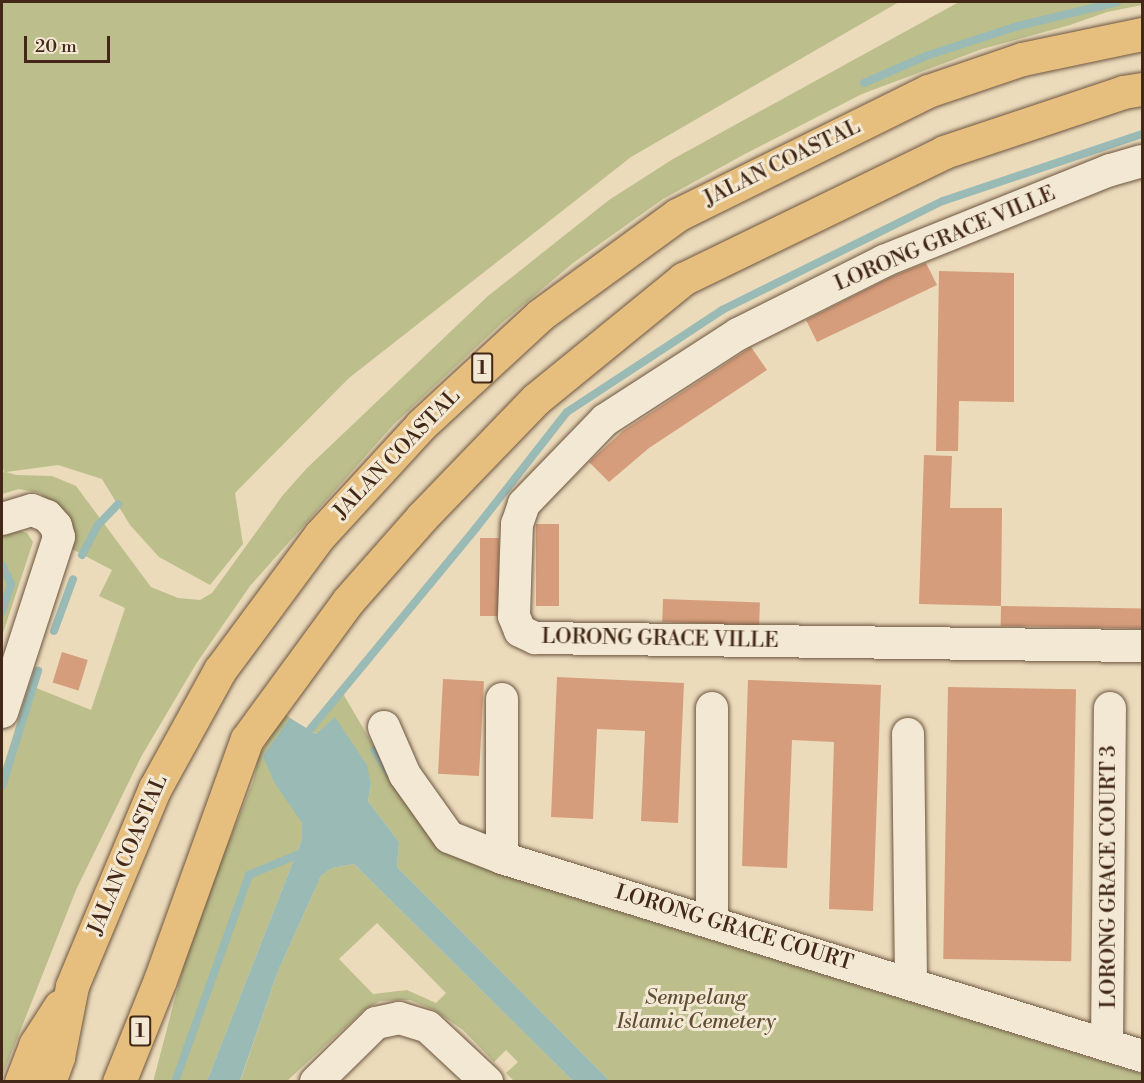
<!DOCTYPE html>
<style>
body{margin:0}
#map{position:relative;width:1144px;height:1083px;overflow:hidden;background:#ebdbbb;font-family:"Libre Bodoni",serif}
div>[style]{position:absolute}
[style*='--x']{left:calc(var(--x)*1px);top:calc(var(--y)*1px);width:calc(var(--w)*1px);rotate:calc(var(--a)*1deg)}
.green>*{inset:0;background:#bcbe8c}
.water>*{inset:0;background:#99bab5}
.stream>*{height:8px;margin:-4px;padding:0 4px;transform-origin:4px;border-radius:4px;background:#99bab5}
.building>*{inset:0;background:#d59d7b;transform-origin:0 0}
.roads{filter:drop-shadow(0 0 2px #6d5540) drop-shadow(0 0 2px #6d5540)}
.minor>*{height:32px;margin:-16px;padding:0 16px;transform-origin:16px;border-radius:16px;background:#f2e8d3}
.trunk>*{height:33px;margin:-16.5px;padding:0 16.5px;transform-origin:16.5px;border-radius:16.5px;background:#e6be7e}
span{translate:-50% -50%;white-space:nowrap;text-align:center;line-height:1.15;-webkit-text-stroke:6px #f2e8d3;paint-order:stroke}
.shield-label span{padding:2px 4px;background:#f2e8d3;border:2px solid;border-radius:4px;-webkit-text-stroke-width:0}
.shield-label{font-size:20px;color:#432817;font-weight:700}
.street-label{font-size:21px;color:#432817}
.park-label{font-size:21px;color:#614e34;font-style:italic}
.frame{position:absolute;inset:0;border:3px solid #432817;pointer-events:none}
.scale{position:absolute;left:24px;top:36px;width:86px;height:27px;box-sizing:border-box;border:3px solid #432817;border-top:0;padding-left:8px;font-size:18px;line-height:21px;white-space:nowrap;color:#432817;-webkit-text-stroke:4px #f2e8d3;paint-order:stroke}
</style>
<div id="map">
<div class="green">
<div style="clip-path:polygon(2px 2px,899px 2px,631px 157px,349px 378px,235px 493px,243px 544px,210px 585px,159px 557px,130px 525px,102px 479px,58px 465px,6px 472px,16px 475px,52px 476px,76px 486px,151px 587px,178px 598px,200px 600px,212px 593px,283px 495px,307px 468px,488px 296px,609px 200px,673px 159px,959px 2px,1142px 2px,1142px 5px,1107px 12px,1070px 25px,982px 49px,862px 94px,745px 154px,663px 199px,573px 263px,503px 322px,394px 424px,250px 586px,196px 664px,141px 757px,76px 890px,2px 1077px,2px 771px,29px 685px,91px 710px,125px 608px,99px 596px,112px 570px,70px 548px,61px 510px,40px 493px,19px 489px,2px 494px,2px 473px,4px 472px,2px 464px)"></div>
<div style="clip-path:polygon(20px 531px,27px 533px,33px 542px,2px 636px,2px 536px)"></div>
<div style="clip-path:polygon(342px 692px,406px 801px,517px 880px,1142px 1074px,1142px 1081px,610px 1081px,397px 867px,399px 842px,368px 801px,371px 784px,335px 718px,316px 734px,310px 729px)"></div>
<div style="clip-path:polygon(284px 713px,290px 718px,263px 756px,302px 823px,302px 839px,207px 1081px,153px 1082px,184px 964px,220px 863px,253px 782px,259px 756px)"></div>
<div style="clip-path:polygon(evenodd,354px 864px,573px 1081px,514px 1081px,506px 1073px,518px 1062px,506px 1050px,494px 1062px,463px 1030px,434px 1010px,410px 1000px,380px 1001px,364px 1010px,287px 1081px,240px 1082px,278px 971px,321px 876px,332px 868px,354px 864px,377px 923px,446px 993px,436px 1003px,407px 990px,373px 994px,339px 959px,377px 923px)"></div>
</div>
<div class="water">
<div style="clip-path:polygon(335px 717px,367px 765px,371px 784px,368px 801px,399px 842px,397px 867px,610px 1081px,573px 1081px,354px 864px,332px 868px,321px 876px,278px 971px,240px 1081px,207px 1081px,302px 839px,302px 823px,274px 782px,263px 756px,290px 718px,316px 734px)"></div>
</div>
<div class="stream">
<div style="--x:864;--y:83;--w:68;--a:-23.5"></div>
<div style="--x:926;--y:56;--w:97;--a:-18.1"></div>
<div style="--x:1018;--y:26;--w:102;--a:-13.6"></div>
<div style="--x:82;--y:555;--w:34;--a:-62"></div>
<div style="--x:98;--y:525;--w:29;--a:-46"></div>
<div style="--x:2;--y:565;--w:21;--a:65"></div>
<div style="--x:11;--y:584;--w:29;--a:108"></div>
<div style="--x:54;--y:631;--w:55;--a:-69.9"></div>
<div style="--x:303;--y:738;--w:272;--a:-50.5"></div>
<div style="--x:476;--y:528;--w:147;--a:-51.9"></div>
<div style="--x:567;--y:412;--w:186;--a:-33.3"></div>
<div style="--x:722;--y:310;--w:246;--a:-26.3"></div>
<div style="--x:943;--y:201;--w:210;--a:-18.6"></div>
<div style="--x:374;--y:750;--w:30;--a:57"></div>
<div style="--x:2;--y:786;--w:121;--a:-72.6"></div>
<div style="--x:175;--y:1082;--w:220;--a:-70.3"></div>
<div style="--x:249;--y:875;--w:60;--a:-22.7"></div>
</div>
<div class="building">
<div style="clip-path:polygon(926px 263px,937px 285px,817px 342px,806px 320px,891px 277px)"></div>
<div style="clip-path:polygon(939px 271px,1014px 273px,1014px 402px,959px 401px,958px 451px,936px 451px)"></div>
<div style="clip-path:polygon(751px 347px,767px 370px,649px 448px,609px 482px,589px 462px,623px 431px)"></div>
<div style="clip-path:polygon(924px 455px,952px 456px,950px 508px,1002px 508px,1001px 606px,919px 604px)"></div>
<div style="left:536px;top:524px;width:23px;height:82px"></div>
<div style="left:480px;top:538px;width:19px;height:78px"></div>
<div style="left:663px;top:599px;width:97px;height:23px;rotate:2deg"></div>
<div style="left:1001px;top:606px;width:142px;height:20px;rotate:1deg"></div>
<div style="left:62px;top:652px;width:27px;height:32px;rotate:17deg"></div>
<div style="clip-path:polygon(557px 677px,684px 683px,678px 823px,641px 821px,645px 731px,597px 729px,593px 819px,551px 817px)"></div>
<div style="left:443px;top:679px;width:41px;height:95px;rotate:3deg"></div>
<div style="clip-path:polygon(748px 680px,881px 685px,873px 911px,829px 909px,834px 742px,792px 740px,787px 868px,742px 866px)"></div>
<div style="left:948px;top:687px;width:128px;height:272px;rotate:1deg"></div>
</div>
<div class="roads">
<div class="minor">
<div style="--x:1142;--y:161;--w:33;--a:164"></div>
<div style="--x:1110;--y:170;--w:244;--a:158.1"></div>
<div style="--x:884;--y:261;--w:163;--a:153.4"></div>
<div style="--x:738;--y:334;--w:158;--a:147.1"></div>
<div style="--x:605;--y:420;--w:117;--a:134"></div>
<div style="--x:524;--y:504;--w:21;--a:109"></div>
<div style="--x:517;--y:524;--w:92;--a:91.9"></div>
<div style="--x:514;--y:616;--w:16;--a:68"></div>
<div style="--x:520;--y:631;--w:17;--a:25"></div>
<div style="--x:535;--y:638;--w:607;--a:0.76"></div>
<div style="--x:2;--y:519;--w:31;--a:-17"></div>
<div style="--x:32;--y:510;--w:16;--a:22"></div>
<div style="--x:47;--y:516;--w:13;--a:48"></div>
<div style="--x:56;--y:526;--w:11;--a:75"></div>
<div style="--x:59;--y:537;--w:184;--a:108"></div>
<div style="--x:502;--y:699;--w:159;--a:90"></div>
<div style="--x:712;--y:708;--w:213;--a:90"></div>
<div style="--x:384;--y:727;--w:52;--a:66.4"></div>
<div style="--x:405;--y:775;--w:76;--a:54.6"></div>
<div style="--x:449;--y:837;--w:57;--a:21.6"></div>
<div style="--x:502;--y:858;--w:670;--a:17.19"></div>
<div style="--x:908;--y:734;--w:249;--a:89.3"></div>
<div style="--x:1107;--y:1045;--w:337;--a:-89.5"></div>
<div style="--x:316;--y:1082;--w:84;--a:-44.5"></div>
<div style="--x:376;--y:1023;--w:24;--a:-12"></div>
<div style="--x:399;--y:1018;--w:30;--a:17"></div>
<div style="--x:428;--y:1027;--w:81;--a:43"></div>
</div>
<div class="trunk">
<div style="--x:21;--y:1082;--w:40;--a:-69"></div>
<div style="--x:35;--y:1045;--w:46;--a:-57.3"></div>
<div style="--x:49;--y:1082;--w:27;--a:-70"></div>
<div style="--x:58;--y:1057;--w:72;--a:-78.8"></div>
<div style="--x:72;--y:986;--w:215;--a:-67.3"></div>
<div style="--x:155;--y:788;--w:135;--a:-61.2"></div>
<div style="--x:220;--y:670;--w:168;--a:-53.5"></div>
<div style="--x:320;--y:535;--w:149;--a:-47.4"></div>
<div style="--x:421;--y:425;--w:162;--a:-42.7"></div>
<div style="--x:540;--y:315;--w:170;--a:-36.1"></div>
<div style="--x:677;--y:215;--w:280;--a:-26.3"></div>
<div style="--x:928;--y:91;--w:99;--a:-18.8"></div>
<div style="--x:1022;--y:59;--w:123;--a:-11.8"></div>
<div style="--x:119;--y:1082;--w:110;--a:-68.1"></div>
<div style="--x:160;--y:980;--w:256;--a:-70.2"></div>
<div style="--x:247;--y:739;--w:171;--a:-53.8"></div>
<div style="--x:348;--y:601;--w:112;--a:-48.6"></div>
<div style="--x:422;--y:517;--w:164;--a:-46"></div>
<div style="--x:536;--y:399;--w:190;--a:-39.2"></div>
<div style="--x:683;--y:279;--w:290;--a:-25.9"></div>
<div style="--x:944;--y:152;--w:189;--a:-18.5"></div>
<div style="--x:1123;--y:92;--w:19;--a:-9"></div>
</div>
</div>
<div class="shield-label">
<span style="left:482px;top:368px">1</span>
<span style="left:140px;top:1031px">1</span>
</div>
<div class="street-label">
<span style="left:782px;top:163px;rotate:-26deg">JALAN COASTAL</span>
<span style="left:945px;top:239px;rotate:-23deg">LORONG GRACE VILLE</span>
<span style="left:397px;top:454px;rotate:-46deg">JALAN COASTAL</span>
<span style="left:660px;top:639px;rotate:1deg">LORONG GRACE VILLE</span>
<span style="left:128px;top:855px;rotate:-67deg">JALAN COASTAL</span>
<span style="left:1109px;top:877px;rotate:-90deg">LORONG GRACE COURT 3</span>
<span style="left:734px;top:928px;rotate:17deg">LORONG GRACE COURT</span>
</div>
<div class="park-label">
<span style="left:696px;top:1010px">Sempelang<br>Islamic Cemetery</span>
</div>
<div class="frame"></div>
<div class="scale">20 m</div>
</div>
